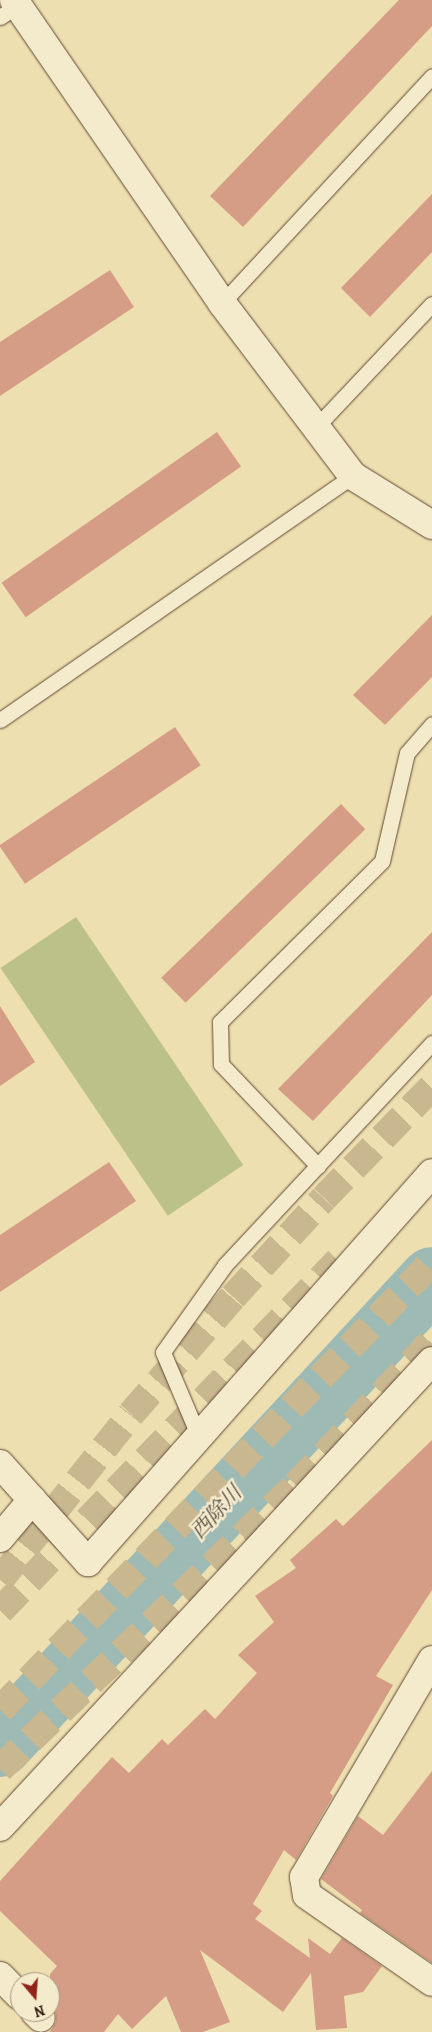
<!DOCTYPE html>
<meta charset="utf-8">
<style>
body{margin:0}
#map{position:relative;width:432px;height:2032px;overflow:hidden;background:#eedfb0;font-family:Alegreya,"Noto Serif JP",serif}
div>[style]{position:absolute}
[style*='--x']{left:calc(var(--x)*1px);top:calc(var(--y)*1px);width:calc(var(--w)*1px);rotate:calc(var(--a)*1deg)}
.green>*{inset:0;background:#bbc189;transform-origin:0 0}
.river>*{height:64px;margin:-32px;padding:0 32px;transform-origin:32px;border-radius:32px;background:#9dbab5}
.building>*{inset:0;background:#d59d85;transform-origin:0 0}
.highway-tunnel>*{height:28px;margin-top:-14px;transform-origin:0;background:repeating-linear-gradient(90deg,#c8b78f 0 28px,transparent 0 42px)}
.roads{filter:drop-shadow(0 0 1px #604834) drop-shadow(0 0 1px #604834)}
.lane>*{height:15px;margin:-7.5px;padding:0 7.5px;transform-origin:7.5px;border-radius:7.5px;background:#f4eacc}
.street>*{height:28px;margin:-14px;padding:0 14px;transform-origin:14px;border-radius:14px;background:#f4eacc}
.secondary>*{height:28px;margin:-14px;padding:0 14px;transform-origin:14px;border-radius:14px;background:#f4eacc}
span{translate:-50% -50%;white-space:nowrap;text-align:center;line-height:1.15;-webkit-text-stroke:5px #f4eacc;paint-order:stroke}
.water-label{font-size:21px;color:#574f46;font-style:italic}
.north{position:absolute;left:10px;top:1972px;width:50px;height:50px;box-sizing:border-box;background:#f4eacc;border:1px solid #a6957f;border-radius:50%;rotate:162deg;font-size:14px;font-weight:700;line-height:20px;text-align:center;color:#31160b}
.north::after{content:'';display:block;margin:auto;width:18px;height:22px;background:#8f2418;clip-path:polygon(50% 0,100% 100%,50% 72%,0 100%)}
</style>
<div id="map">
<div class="green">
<div style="left:76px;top:917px;width:299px;height:91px;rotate:56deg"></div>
</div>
<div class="river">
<div style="--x:0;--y:1745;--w:635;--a:-47.17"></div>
</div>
<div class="building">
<div style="clip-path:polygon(399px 0,432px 0,432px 26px,243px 227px,210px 196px)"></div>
<div style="clip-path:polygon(432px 194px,432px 252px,370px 317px,341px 288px)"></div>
<div style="clip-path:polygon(110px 270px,134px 307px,0 396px,0 342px)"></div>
<div style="left:217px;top:432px;width:42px;height:263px;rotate:55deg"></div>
<div style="clip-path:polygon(432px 615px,432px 677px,385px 725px,353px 695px)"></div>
<div style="left:175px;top:727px;width:46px;height:212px;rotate:56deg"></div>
<div style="left:341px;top:804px;width:35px;height:250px;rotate:46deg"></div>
<div style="clip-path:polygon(432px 932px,432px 995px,313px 1121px,278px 1089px)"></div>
<div style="clip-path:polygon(0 1006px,35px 1062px,0 1086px)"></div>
<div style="clip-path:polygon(109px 1162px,136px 1201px,0 1292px,0 1235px)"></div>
<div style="clip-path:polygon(432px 1440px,432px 1590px,376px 1676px,393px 1685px,330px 1793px,333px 1796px,296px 1860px,284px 1850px,253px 1904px,262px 1911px,255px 1919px,310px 1958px,308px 1938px,330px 1954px,342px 1938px,382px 1966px,363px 1992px,344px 1996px,347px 2028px,316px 2030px,311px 1973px,283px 2012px,200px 1950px,230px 2022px,203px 2032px,181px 2032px,166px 1996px,132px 2029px,118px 2014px,104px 2032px,50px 2032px,56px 2022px,56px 2014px,50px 2005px,50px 1974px,57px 1966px,0 1911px,0 1881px,112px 1757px,129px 1773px,162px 1739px,168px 1745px,205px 1709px,215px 1719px,257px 1673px,238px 1655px,274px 1622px,255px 1596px,296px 1568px,290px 1560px,336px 1519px,343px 1526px)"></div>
<div style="clip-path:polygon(432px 1771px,432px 1963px,360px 1913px,362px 1910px,321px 1879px,358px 1816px,383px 1835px)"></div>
</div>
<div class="highway-tunnel">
<div style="--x:0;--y:1580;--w:211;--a:-51.7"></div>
<div style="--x:131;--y:1414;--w:155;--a:-48.9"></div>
<div style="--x:233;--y:1297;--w:134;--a:-47.4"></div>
<div style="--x:324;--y:1198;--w:155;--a:-45.8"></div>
<div style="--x:0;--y:1611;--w:487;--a:-46"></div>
<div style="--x:0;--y:1710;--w:622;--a:-46.04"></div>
<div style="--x:0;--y:1769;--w:410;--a:-43.8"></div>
<div style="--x:296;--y:1485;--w:198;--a:-46.6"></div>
</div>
<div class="roads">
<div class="lane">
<div style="--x:0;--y:17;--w:22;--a:-34"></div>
<div style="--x:222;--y:303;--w:309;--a:-47.2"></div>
<div style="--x:316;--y:427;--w:169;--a:-46.7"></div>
<div style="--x:0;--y:720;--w:429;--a:-34.7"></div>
<div style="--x:318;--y:1166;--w:141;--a:-133.6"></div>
<div style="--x:221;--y:1064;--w:42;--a:-91.4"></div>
<div style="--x:220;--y:1022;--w:228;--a:-44.8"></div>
<div style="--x:382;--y:861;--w:111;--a:-77"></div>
<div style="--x:407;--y:753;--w:38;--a:-49"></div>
<div style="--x:199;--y:1437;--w:92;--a:-113"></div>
<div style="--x:163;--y:1352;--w:107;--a:-54.5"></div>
<div style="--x:225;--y:1265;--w:304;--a:-47"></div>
</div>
<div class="street">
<div style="--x:14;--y:0;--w:368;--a:55.5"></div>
<div style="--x:222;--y:303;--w:217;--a:52.9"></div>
<div style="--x:353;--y:476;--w:93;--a:31.8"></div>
<div style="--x:0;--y:1464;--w:132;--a:48.1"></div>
<div style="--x:0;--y:1538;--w:50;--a:-49.9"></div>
<div style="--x:432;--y:1660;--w:252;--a:120.5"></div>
<div style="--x:304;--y:1877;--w:18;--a:81"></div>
<div style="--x:307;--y:1895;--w:152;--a:34.8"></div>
<div style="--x:0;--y:1976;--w:28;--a:45"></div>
<div style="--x:35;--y:2012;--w:8;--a:45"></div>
</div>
<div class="secondary">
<div style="--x:88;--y:1562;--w:519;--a:-48.51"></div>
<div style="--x:0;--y:1827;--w:635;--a:-47.17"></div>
</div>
</div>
<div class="water-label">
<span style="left:216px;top:1512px;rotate:-47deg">西除川</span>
</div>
<div class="north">N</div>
</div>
